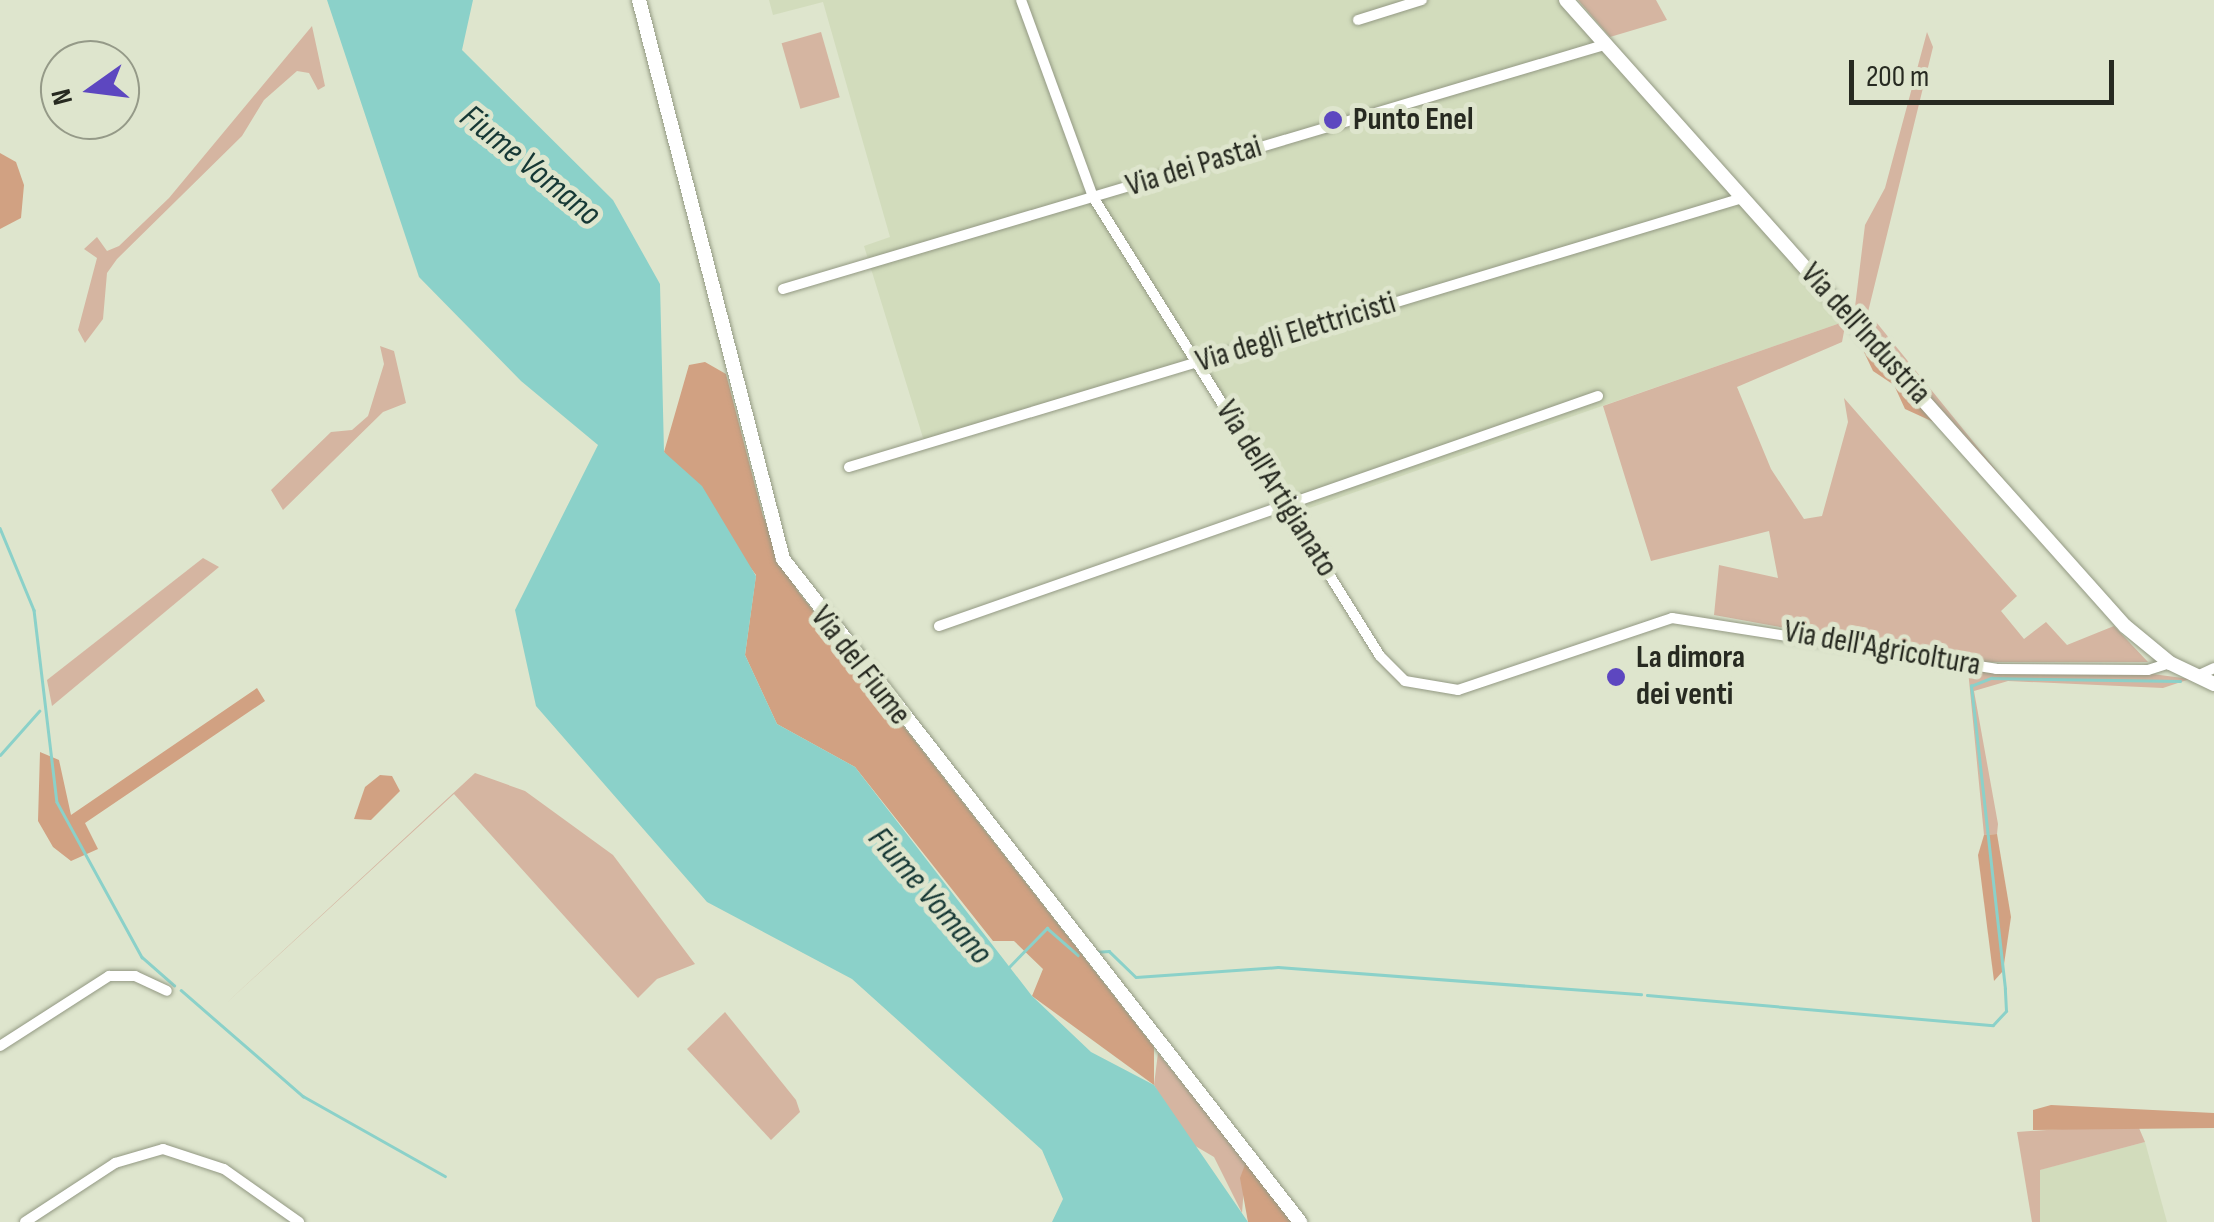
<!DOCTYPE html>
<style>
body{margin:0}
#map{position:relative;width:2214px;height:1222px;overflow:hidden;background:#dee5cd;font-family:"Sofia Sans Condensed",sans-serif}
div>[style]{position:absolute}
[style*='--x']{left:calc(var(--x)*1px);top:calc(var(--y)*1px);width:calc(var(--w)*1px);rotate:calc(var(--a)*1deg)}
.built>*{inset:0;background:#d2dcbc}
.green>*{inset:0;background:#d5b5a1;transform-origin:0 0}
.forest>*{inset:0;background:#d1a182}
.water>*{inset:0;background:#8bd1c9}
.stream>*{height:2.5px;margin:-1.25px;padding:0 1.25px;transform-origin:1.25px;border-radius:1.25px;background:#8bd1c9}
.roads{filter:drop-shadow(0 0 2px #939983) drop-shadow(0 0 2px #939983)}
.street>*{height:10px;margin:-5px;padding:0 5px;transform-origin:5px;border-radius:5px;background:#fff}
.secondary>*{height:14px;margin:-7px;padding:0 7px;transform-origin:7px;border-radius:7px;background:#fff}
.dots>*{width:28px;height:28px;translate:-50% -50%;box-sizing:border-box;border:5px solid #dee5cd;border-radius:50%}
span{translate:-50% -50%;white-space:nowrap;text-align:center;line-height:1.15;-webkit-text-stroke:10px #dee5cd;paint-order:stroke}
.poi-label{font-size:32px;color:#272a21;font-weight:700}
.left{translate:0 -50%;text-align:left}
.street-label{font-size:32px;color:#272a21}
.water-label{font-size:35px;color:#163835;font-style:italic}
.north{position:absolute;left:40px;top:40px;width:100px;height:100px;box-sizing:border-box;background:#dee5cd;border:2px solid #959a88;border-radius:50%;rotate:256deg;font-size:28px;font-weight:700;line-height:40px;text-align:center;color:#272a21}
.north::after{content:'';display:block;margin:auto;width:35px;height:45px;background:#5d47c0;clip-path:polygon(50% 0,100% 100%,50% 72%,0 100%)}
.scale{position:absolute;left:1849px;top:60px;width:265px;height:45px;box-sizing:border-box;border:5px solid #272a21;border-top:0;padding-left:12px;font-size:30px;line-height:35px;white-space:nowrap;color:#272a21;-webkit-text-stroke:8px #dee5cd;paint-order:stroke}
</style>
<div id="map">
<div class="built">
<div style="clip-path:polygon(769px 0,1564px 0,1846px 321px,1301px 511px,1197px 361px,924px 441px,864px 246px,890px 237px,823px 2px,773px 15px)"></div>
<div style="clip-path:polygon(2145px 1142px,2167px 1222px,2040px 1222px,2039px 1170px)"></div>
</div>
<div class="green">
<div style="clip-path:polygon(1578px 0,1656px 0,1667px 20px,1610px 37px)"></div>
<div style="clip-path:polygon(312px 26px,325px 86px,318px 90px,309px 73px,297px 71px,264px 100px,242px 136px,117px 259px,107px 273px,103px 319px,85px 343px,78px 330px,97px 258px,84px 249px,97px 237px,107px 251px,119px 246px,169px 198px)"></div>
<div style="left:821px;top:32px;width:68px;height:41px;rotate:74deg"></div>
<div style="clip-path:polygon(1927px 32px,1933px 47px,1868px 312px,2010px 487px,1854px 315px,1865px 225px,1885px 188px)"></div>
<div style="clip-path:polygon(1846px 321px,1842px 342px,1737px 387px,1771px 469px,1804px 519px,1822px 516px,1848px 422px,1844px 398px,2017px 596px,2001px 611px,2024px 639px,2046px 622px,2067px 645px,2114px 626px,2148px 662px,1970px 662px,1714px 615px,1719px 565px,1778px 578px,1769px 531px,1651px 561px,1603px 406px)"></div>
<div style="clip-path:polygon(380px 346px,394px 351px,406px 403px,383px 412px,283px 510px,271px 490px,331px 432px,352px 430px,368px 416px,384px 364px)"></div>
<div style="clip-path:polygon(203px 558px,219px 567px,52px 706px,47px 680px)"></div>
<div style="clip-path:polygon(1968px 670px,2145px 673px,2190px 679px,2163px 688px,2008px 681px,1974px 691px,1998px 824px,1997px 834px,1984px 835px)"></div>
<div style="clip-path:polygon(475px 773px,525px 791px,613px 855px,695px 964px,657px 979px,638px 998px,454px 794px,221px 1008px)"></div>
<div style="clip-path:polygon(725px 1012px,796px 1100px,800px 1112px,771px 1140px,687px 1049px)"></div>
<div style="clip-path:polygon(1158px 1053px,1246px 1162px,1242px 1213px,1214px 1157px,1185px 1140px,1154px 1085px)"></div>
<div style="clip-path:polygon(2122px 1125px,2139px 1128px,2145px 1142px,2040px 1170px,2040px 1222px,2032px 1222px,2017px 1132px)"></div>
</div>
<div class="forest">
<div style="clip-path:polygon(0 153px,16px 162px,24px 185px,21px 218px,0 229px)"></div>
<div style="clip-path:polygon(1854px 331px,1940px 425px,1905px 409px,1894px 385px,1873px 371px)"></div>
<div style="clip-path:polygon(689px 365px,705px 362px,726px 374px,763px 516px,797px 590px,1154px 1047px,1154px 1085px,1032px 996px,1043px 969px,1014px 941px,993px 941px,855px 767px,777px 724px,745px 655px,756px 575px,664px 452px)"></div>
<div style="clip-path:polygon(257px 688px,265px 701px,85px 823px,98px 849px,71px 861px,53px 847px,38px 821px,40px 752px,59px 760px,71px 815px)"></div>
<div style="clip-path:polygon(380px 775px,392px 776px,400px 791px,371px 820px,354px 819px,365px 787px)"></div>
<div style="clip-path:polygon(1997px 834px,2011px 917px,2003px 971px,1994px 981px,1978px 855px,1984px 835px)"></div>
<div style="clip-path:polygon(2051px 1105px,2214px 1113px,2214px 1128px,2033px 1130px,2033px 1110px)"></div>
<div style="clip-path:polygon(1246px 1162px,1294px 1222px,1248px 1222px,1240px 1178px)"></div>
</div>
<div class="water">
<div style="clip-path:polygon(327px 0,473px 0,462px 50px,613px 200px,660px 284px,664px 452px,702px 486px,756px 576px,745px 655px,777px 724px,855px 767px,1032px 996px,1091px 1052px,1154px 1085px,1248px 1222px,1052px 1222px,1063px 1199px,1042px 1150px,852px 979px,707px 902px,536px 706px,515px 610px,598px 445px,521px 381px,419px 277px)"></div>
</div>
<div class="stream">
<div style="--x:0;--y:528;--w:89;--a:67.5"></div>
<div style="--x:34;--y:610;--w:193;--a:83.2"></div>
<div style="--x:57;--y:802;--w:177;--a:61.3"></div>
<div style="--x:142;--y:957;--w:43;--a:41.2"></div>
<div style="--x:0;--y:755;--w:59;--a:-48.4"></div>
<div style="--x:1095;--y:952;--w:14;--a:-4"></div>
<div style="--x:1109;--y:951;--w:37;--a:44"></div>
<div style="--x:1136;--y:977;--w:142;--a:-4"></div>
<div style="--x:1278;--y:967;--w:364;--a:4.3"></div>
<div style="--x:1008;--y:968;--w:56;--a:-45.7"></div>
<div style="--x:1047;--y:928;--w:41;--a:41.1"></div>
<div style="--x:181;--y:990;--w:162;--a:41"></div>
<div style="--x:303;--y:1096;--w:163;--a:29.4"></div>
<div style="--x:1647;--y:995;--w:347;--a:5"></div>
<div style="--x:1993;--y:1025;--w:19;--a:-47"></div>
<div style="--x:2006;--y:1011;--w:22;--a:-93"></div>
<div style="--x:2005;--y:989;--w:305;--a:-96.4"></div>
<div style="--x:1971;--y:686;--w:22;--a:-22"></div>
<div style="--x:1991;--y:678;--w:189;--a:0.9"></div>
</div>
<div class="roads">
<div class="street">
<div style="--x:1021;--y:0;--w:210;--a:69.9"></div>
<div style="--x:1093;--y:197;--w:541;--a:57.98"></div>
<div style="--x:1380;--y:656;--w:35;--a:45"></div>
<div style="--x:1405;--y:681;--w:54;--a:9.6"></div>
<div style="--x:1458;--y:690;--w:226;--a:-18.6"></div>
<div style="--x:1672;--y:618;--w:328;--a:8.9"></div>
<div style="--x:1996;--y:669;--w:152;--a:0.4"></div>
<div style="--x:2148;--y:670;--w:23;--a:-18"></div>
<div style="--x:1358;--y:20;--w:67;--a:-17.4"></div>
<div style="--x:783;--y:289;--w:856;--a:-16.55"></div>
<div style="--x:849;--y:467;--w:933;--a:-16.76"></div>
<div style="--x:939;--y:626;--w:698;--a:-19.24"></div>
<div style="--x:2197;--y:676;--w:19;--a:-25"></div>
<div style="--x:0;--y:1046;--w:130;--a:-32.7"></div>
<div style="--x:109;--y:976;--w:26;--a:0"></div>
<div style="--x:135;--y:976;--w:35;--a:25"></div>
<div style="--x:25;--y:1222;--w:108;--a:-33.2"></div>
<div style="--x:115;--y:1163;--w:50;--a:-16.3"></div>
<div style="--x:163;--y:1149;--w:64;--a:18.2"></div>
<div style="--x:224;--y:1169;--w:92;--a:35.2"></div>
</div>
<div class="secondary">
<div style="--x:639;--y:0;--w:577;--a:75.55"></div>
<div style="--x:783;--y:559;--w:841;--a:52.05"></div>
<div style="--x:1566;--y:0;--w:839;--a:48.24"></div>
<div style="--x:2125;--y:626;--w:58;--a:39.4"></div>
<div style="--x:2170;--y:663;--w:49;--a:25.5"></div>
</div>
</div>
<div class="dots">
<div style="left:1333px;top:120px;background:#5d47c0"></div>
<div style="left:1616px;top:677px;background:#5d47c0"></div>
</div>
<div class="poi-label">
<span class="left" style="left:1353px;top:120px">Punto Enel</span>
<span class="left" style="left:1636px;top:677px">La dimora<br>dei venti</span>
</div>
<div class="street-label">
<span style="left:1194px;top:167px;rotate:-17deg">Via dei Pastai</span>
<span style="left:1296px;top:333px;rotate:-17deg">Via degli Elettricisti</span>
<span style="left:1865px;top:334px;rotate:48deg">Via dell'Industria</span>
<span style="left:1276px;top:489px;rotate:58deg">Via dell'Artigianato</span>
<span style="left:1882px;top:649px;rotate:10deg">Via dell'Agricoltura</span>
<span style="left:860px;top:666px;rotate:52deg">Via del Fiume</span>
</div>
<div class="water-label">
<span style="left:530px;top:166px;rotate:39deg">Fiume Vomano</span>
<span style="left:930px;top:896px;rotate:49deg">Fiume Vomano</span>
</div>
<div class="north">N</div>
<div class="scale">200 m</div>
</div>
